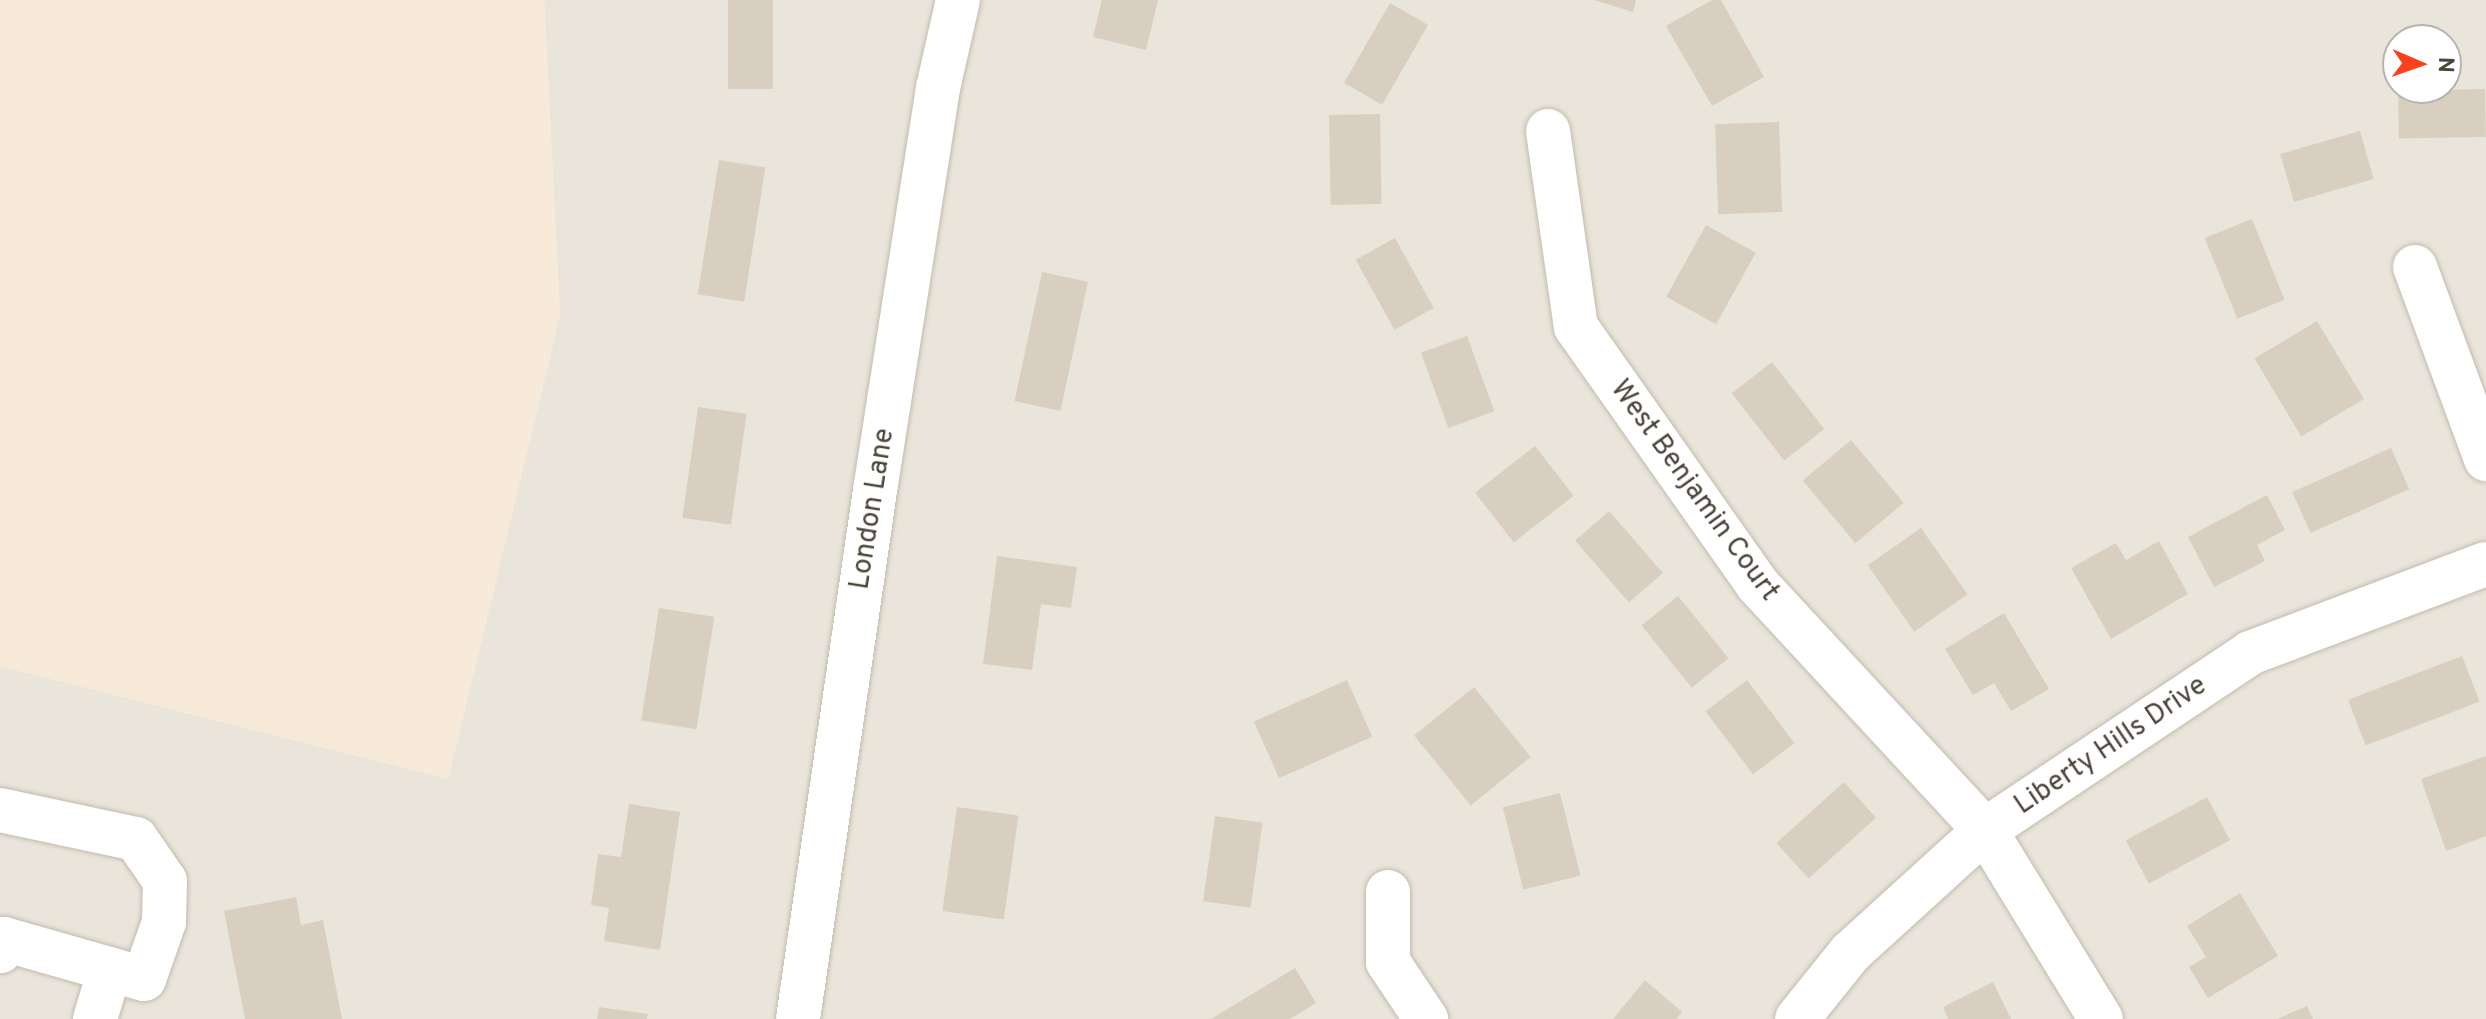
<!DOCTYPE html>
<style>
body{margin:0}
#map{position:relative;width:2486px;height:1019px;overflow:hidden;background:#f6f3ec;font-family:Overpass,sans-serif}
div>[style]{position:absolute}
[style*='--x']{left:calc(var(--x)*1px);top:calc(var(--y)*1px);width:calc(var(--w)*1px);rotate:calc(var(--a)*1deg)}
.residential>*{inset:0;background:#eae5da}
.commercial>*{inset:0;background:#f7ead8}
.building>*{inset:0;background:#d8cfc1;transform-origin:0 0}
.roads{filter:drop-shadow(0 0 2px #c2bbae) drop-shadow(0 0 2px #c2bbae)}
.minor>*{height:44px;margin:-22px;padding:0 22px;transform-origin:22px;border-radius:22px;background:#fff}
span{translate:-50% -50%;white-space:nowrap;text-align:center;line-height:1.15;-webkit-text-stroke:7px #fff;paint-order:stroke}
.street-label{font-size:28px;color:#4b4439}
.north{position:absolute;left:2382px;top:24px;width:80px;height:80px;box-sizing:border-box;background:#fff;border:2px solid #b7b4b0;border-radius:50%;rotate:92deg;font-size:22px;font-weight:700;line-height:32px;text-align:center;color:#4b4439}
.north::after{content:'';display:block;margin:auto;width:28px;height:36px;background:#fc3f1d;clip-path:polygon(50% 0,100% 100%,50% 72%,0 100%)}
</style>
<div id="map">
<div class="residential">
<div style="clip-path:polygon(evenodd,544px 0,2486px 0,2486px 1019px,0 1019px,0 666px,448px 779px,560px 315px,544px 0,2398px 40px,2446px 40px,2446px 88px,2398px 88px,2398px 40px)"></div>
</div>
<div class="commercial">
<div style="clip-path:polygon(0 0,544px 0,560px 315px,448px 779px,0 666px)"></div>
</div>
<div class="building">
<div style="left:728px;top:0;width:45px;height:89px"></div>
<div style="clip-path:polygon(1102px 0,1158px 0,1146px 50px,1093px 37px)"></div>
<div style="clip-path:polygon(1594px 0,1636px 0,1633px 12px)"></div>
<div style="clip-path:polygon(1712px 0,1721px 0,1764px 77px,1712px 106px,1666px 26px)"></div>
<div style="left:1390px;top:3px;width:44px;height:92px;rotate:30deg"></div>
<div style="left:2485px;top:89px;width:48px;height:87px;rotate:89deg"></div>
<div style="left:1380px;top:114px;width:90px;height:51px;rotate:89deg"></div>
<div style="left:1779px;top:122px;width:90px;height:64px;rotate:88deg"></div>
<div style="left:2360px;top:131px;width:50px;height:83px;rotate:74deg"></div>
<div style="left:719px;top:160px;width:47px;height:136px;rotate:9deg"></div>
<div style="left:2252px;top:219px;width:87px;height:51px;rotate:68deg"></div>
<div style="left:1706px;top:225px;width:57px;height:82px;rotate:29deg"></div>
<div style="left:1395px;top:238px;width:80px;height:45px;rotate:61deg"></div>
<div style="left:1042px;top:272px;width:47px;height:132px;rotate:12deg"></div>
<div style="left:2317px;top:321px;width:91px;height:73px;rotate:59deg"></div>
<div style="left:1467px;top:336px;width:80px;height:49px;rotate:70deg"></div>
<div style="left:1772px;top:362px;width:85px;height:51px;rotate:52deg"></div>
<div style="left:698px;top:407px;width:49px;height:112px;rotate:8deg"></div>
<div style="left:1851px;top:440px;width:82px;height:63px;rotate:50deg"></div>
<div style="left:1535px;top:446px;width:63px;height:76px;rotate:52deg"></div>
<div style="left:2391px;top:448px;width:45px;height:108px;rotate:66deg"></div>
<div style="clip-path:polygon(2267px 495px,2285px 530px,2257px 545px,2265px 561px,2214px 587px,2188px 537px)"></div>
<div style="left:1609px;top:511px;width:82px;height:45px;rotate:49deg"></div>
<div style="left:1921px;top:528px;width:81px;height:65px;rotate:55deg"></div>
<div style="clip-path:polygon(2159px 541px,2188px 594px,2111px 639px,2071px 568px,2116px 543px,2126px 560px)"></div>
<div style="clip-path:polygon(997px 556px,1077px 567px,1071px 608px,1041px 604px,1032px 670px,983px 664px)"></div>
<div style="left:1678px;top:596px;width:80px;height:47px;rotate:51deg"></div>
<div style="left:659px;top:608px;width:56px;height:114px;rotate:9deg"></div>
<div style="clip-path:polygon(2004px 613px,2049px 689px,2011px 711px,1994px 683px,1973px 695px,1945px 649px)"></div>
<div style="left:2462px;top:656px;width:49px;height:122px;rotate:69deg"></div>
<div style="left:1347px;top:680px;width:62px;height:102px;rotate:66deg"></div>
<div style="left:1747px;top:680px;width:79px;height:52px;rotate:53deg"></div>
<div style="left:1474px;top:687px;width:90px;height:77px;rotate:51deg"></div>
<div style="clip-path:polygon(2486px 756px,2486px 836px,2446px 851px,2421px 779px)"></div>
<div style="left:1844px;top:782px;width:48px;height:91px;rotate:48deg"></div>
<div style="left:1560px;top:793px;width:85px;height:59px;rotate:76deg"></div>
<div style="left:2207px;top:797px;width:49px;height:92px;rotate:62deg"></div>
<div style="clip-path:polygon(629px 804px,680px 812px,660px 950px,604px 941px,609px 908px,591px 905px,598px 854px,621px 857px)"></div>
<div style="left:957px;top:807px;width:62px;height:105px;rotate:8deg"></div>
<div style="left:1215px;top:816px;width:48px;height:86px;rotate:8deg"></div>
<div style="clip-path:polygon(2240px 893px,2278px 956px,2208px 998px,2189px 967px,2206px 957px,2187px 926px)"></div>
<div style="clip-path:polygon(296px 897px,301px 925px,323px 920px,342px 1019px,245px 1019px,224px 911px)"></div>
<div style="clip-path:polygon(1295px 968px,1316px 1003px,1290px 1019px,1211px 1019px)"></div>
<div style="clip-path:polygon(1645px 980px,1682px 1012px,1676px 1019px,1613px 1019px)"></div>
<div style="clip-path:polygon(1993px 982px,2011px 1019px,1948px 1019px,1943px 1007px)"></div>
<div style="clip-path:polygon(2307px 1006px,2313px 1019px,2277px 1019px)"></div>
<div style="clip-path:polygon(599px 1007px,648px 1014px,647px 1019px,597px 1019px)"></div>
</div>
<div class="roads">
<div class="minor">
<div style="--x:1548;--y:131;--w:198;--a:81.9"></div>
<div style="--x:1576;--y:327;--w:314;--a:54.8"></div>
<div style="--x:1757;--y:584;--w:335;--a:47.2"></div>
<div style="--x:1985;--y:830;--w:222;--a:58.5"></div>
<div style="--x:2415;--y:267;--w:205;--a:69.7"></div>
<div style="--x:0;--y:810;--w:139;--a:12"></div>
<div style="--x:136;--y:839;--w:51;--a:55.4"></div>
<div style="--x:165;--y:881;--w:41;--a:91.4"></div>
<div style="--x:164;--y:922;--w:60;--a:109.3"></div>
<div style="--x:144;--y:979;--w:146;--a:-164.1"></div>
<div style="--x:4;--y:939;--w:13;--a:108"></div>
<div style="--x:1388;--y:892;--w:70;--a:90"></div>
<div style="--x:1388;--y:962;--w:69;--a:56.3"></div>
<div style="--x:95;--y:1019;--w:52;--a:-73.3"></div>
<div style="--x:798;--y:1019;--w:541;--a:-81.71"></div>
<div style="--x:876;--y:484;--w:401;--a:-81.1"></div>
<div style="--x:938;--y:88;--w:90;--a:-77.2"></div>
<div style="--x:1797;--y:1019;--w:85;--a:-51.2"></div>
<div style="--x:1850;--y:953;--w:183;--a:-42.3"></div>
<div style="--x:1985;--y:830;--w:319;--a:-33.7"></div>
<div style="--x:2250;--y:653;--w:252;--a:-20.7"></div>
</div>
</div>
<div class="street-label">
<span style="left:1694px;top:491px;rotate:54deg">West Benjamin Court</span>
<span style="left:873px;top:509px;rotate:-81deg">London Lane</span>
<span style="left:2111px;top:746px;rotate:-34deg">Liberty Hills Drive</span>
</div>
<div class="north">N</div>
</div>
